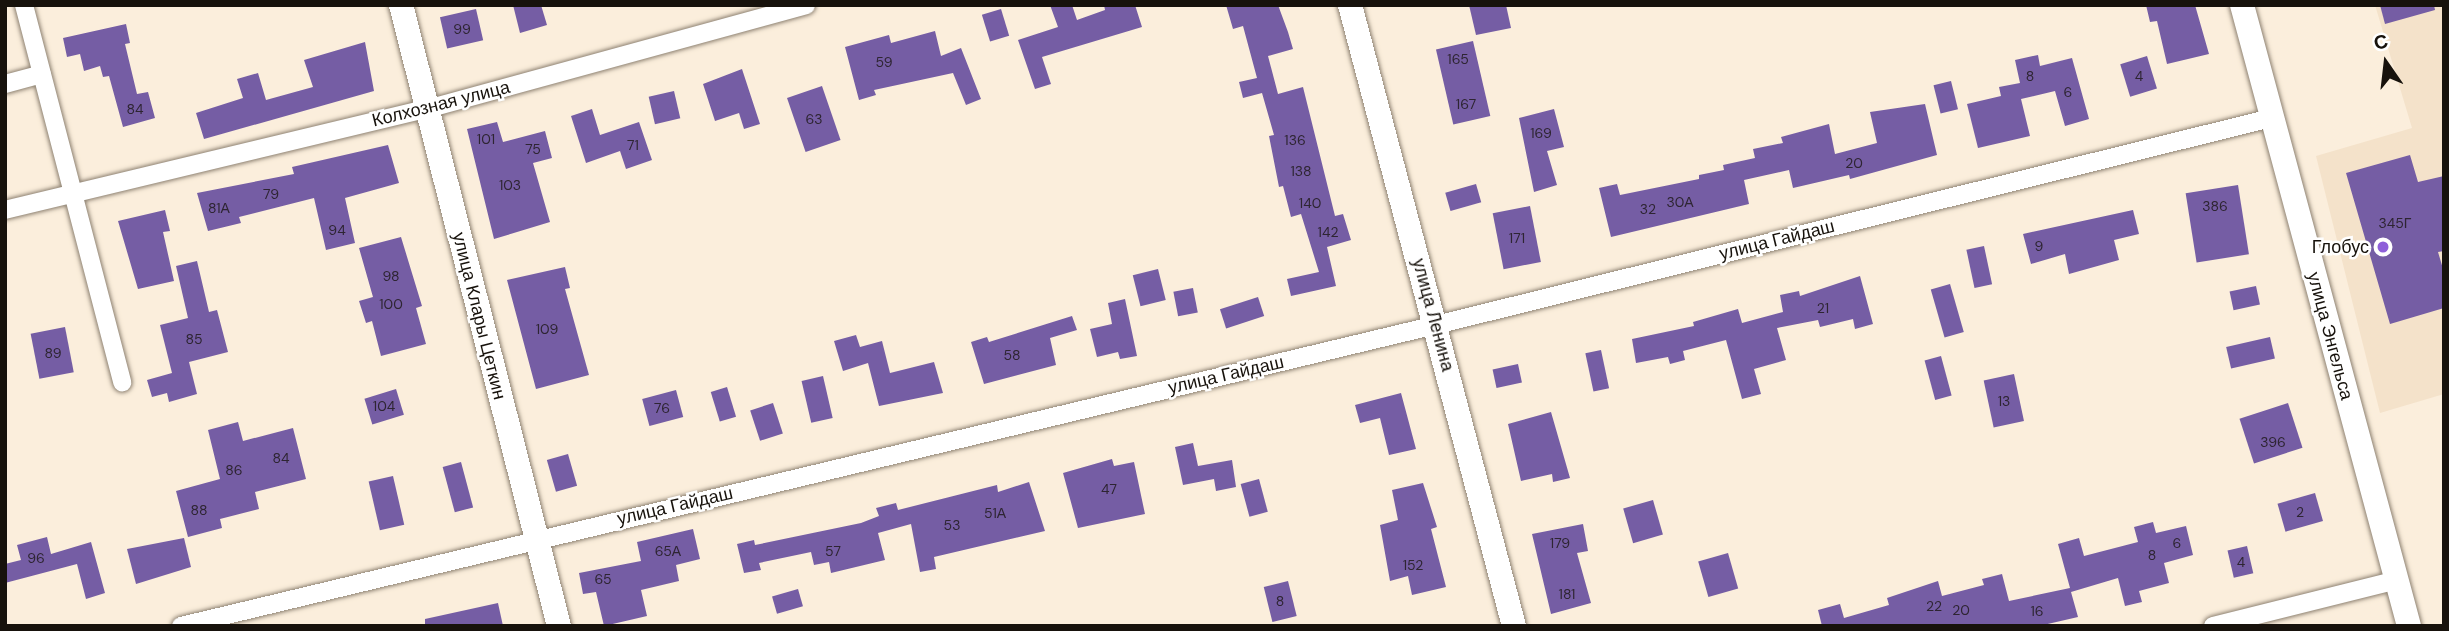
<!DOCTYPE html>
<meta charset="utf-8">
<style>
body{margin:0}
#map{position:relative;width:2449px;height:631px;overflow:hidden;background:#fbeedc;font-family:"DM Sans",sans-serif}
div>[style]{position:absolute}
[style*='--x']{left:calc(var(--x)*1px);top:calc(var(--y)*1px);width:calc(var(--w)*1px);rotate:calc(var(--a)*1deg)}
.built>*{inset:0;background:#f4e2ca}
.building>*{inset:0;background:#755da4;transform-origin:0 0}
.roads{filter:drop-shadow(0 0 2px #8e8272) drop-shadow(0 0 2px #8e8272)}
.street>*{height:18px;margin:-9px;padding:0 9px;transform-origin:9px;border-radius:9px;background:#fff}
.secondary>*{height:24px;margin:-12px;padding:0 12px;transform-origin:12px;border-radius:12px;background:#fff}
.dots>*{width:19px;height:19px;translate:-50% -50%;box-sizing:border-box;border:4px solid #fff;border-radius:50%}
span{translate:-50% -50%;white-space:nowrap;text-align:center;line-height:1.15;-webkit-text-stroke:5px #fff;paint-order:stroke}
.number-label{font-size:14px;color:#2e2532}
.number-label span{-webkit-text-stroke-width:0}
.street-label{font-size:18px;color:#17120c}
.poi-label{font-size:18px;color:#17120c}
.right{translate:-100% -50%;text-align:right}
.frame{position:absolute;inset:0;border:7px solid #17120c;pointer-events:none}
.north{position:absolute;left:2351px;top:28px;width:70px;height:70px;-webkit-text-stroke:5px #fff;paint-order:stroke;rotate:346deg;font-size:19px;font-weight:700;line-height:28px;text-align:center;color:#17120c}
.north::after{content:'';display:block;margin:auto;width:24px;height:32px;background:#17120c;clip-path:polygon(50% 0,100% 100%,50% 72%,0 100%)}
</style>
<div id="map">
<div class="built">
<div style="clip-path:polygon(2375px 5px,2444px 5px,2444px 394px,2380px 413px,2316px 156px,2412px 128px)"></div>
</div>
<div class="building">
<div style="clip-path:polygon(513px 5px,541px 5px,547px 25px,520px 33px)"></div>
<div style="clip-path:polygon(1050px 5px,1072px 5px,1077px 20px,1105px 10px,1104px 5px,1135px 5px,1142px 27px,1042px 57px,1051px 84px,1035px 89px,1018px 40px,1058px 27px)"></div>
<div style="clip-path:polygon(1226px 5px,1278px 5px,1288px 32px,1293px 49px,1268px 56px,1278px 94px,1303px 87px,1335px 216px,1343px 214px,1351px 240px,1327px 247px,1336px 286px,1291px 296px,1287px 279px,1319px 272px,1301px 214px,1291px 217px,1283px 186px,1279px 187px,1269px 136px,1274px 135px,1262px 93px,1243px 98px,1239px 82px,1257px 78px,1243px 26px,1233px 29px)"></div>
<div style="clip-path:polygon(1469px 5px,1506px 5px,1511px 28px,1476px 35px)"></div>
<div style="clip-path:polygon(2146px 5px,2195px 5px,2209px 54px,2167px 64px,2157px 21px,2150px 22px)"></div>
<div style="clip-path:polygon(2380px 5px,2434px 5px,2435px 10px,2385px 24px)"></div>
<div style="left:476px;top:9px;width:32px;height:37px;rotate:77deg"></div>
<div style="left:1001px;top:9px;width:28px;height:20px;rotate:73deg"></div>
<div style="clip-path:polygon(126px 24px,130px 43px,125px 44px,137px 94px,148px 92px,155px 118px,123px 127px,109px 76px,103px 77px,100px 66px,84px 71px,80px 54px,67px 57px,63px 38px)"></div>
<div style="clip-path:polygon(935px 31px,941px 56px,961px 48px,981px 99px,966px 105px,953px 73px,874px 90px,876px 95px,859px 100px,845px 47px,889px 35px,891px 43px)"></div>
<div style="left:1473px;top:41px;width:77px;height:38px;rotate:77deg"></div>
<div style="clip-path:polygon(365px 42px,374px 91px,204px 139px,196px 113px,243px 98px,237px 79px,258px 73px,266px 100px,313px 87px,304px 60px)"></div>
<div style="clip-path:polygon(2038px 55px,2040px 66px,2072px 58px,2089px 119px,2065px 126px,2055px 91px,2021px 99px,2030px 136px,1978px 148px,1967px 104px,2001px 96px,1999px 87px,2020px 83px,2015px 60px)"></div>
<div style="left:2147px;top:56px;width:34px;height:28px;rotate:73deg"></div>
<div style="clip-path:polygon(742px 69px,760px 124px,744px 129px,739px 113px,715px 121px,703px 84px)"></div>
<div style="left:1951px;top:81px;width:29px;height:18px;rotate:76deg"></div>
<div style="left:822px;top:86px;width:57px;height:37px;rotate:71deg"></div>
<div style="left:674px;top:91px;width:28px;height:26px;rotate:77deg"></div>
<div style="clip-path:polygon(1925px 104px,1937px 155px,1850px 179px,1849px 175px,1793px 188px,1789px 170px,1744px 180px,1749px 204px,1611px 237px,1599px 188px,1617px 184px,1620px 195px,1699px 179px,1699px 175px,1724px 170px,1723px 165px,1755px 158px,1753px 149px,1783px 143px,1781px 137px,1829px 124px,1835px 154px,1877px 143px,1870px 112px)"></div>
<div style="clip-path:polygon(592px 109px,600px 135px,639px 122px,652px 160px,626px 169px,620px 151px,586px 163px,571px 116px)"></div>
<div style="clip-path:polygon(1554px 109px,1564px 147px,1547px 151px,1557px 185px,1534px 192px,1519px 118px)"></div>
<div style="clip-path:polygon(497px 122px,503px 142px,545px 131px,552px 158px,533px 163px,550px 222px,494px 239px,467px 129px)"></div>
<div style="clip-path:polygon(388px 145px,399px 183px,345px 198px,355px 243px,326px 250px,314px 198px,239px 217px,241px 223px,208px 231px,197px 193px,294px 174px,292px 167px)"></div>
<div style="clip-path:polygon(2410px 155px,2418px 182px,2444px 176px,2444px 251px,2438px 252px,2444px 272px,2444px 308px,2390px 324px,2346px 173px)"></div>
<div style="left:1476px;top:184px;width:19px;height:32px;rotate:74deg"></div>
<div style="left:2238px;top:185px;width:70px;height:53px;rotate:81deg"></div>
<div style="left:1530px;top:206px;width:57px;height:38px;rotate:79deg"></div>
<div style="clip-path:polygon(165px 210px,170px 231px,163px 232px,174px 281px,138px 289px,118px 221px)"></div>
<div style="clip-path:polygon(2133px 210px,2139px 234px,2114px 240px,2119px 260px,2069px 274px,2065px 254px,2031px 264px,2023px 234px)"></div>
<div style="clip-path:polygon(401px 237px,422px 306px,416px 308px,426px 344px,381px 356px,372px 321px,366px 323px,359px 301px,373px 297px,359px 248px)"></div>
<div style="left:1984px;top:246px;width:39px;height:18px;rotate:78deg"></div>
<div style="clip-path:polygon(197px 261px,209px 312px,217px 310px,228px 352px,189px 362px,197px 394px,169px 402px,167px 393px,152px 397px,147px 380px,172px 373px,160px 325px,188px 318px,176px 266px)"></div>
<div style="clip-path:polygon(565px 267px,570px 288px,565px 289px,589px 375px,536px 389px,507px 280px)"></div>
<div style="left:1158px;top:269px;width:32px;height:26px;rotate:76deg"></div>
<div style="clip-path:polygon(1860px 276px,1873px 324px,1855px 329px,1853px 319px,1820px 327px,1818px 320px,1777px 328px,1786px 360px,1754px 369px,1761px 394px,1742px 399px,1726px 340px,1683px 351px,1685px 360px,1670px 364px,1668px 357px,1636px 363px,1632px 339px,1694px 326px,1693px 322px,1738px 309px,1742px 323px,1783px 312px,1780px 295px,1799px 291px,1800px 296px)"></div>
<div style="left:1950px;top:284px;width:50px;height:20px;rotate:74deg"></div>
<div style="left:2256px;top:286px;width:19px;height:27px;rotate:78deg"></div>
<div style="left:1193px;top:288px;width:25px;height:20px;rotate:79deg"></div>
<div style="left:1258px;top:297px;width:20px;height:40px;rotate:72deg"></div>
<div style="clip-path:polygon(1125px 299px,1137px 356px,1120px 359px,1118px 352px,1097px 357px,1090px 329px,1112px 324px,1108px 303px)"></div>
<div style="clip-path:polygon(1072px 316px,1077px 330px,1050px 338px,1056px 365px,984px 384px,971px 342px,987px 337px,989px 342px)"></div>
<div style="left:65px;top:327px;width:46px;height:35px;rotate:79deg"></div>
<div style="clip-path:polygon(856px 335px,860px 347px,882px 341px,890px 373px,934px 362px,943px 393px,879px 406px,868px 363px,843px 371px,834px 341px)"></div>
<div style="left:2270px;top:337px;width:22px;height:45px;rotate:77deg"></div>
<div style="left:1601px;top:350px;width:39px;height:16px;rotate:78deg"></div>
<div style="left:1941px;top:356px;width:41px;height:17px;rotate:75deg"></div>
<div style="left:1518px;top:364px;width:19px;height:26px;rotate:78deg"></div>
<div style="left:2014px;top:374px;width:48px;height:31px;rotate:78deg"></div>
<div style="left:823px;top:376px;width:43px;height:22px;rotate:77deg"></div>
<div style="left:727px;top:387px;width:31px;height:17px;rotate:73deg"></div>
<div style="left:396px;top:389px;width:27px;height:33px;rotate:73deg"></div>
<div style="left:676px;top:390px;width:28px;height:35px;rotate:75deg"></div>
<div style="clip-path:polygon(1401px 393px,1416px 449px,1389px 455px,1380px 418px,1360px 423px,1355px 405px)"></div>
<div style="left:773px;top:403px;width:32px;height:24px;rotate:72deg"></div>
<div style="left:2288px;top:403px;width:47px;height:51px;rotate:72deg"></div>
<div style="clip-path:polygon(1551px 412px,1570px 478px,1553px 482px,1552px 474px,1521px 481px,1508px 424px)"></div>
<div style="clip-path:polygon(238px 422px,243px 441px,293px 428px,306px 479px,255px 492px,259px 509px,220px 519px,222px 528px,188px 537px,176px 491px,220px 479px,208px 430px)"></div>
<div style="clip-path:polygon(1193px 443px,1198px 466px,1232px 460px,1236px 487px,1216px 491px,1214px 479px,1183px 485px,1175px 447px)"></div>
<div style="left:568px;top:454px;width:33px;height:22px;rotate:74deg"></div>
<div style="clip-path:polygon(1112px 459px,1114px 466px,1134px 462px,1145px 514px,1078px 528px,1063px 473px)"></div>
<div style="left:461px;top:462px;width:47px;height:19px;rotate:75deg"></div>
<div style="left:393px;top:476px;width:50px;height:25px;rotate:77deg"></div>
<div style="left:1259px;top:479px;width:34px;height:19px;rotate:75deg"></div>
<div style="clip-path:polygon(1029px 482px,1045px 531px,934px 557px,936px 569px,920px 572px,911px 524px,878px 533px,885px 560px,831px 573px,829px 562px,814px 565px,811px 552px,759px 563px,761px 570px,744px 573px,737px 544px,754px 540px,755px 545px,861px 523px,879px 516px,876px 508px,896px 503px,898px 510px,997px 485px,998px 492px)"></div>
<div style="clip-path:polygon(1423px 483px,1437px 527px,1431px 529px,1446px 587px,1412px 595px,1408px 576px,1390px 581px,1380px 525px,1398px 520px,1392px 490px)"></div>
<div style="left:2315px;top:493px;width:29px;height:39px;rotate:74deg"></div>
<div style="left:1653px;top:500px;width:36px;height:31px;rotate:74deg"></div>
<div style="clip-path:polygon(2153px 522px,2156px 533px,2186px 526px,2193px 555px,2164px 563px,2169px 583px,2139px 591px,2142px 602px,2125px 606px,2118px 578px,2071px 592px,2078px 617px,2039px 626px,1822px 626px,1818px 610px,1840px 604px,1844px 618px,1889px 605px,1887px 598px,1938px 581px,1942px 596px,1984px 585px,1982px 579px,2002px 574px,2009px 601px,2070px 588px,2058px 544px,2079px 538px,2084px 556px,2138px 542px,2134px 527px)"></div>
<div style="clip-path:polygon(1583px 524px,1588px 551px,1577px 553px,1591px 603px,1551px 614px,1532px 534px)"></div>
<div style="clip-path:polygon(693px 529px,700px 559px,676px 565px,679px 581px,641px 590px,647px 616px,604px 626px,596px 592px,583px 594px,579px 573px,641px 561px,637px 542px)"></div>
<div style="clip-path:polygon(47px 537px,51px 554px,91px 542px,105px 593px,86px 599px,77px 564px,5px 583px,5px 564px,21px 560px,17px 545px)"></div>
<div style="clip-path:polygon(184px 538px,191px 567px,136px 584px,127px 549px)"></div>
<div style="left:2247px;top:546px;width:28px;height:20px;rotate:77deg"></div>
<div style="left:1728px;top:553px;width:37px;height:31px;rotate:74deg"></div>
<div style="left:1288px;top:581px;width:36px;height:25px;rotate:76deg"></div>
<div style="left:798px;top:589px;width:18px;height:27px;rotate:74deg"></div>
<div style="clip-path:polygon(498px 603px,503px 626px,425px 626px,425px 619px)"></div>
</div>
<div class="roads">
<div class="street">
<div style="--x:24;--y:5;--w:390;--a:75.4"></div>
<div style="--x:5;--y:84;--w:38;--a:-15"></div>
<div style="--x:5;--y:210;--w:434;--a:-13.5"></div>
<div style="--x:427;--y:109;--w:393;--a:-15.3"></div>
<div style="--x:181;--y:626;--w:1291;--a:-13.49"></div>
<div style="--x:1436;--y:325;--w:860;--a:-13.92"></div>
<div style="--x:2213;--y:626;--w:190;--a:-14"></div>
</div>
<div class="secondary">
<div style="--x:401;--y:5;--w:641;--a:75.73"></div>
<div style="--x:1350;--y:5;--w:642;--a:75.21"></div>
<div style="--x:2242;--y:5;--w:643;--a:74.95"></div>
</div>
</div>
<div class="dots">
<div style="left:2383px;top:247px;background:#8e5fd9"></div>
</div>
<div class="number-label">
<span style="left:462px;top:29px">99</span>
<span style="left:1458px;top:59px">165</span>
<span style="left:884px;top:62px">59</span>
<span style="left:2030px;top:76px">8</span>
<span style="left:2139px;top:76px">4</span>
<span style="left:2068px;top:92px">6</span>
<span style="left:1466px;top:104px">167</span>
<span style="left:135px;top:109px">84</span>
<span style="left:814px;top:119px">63</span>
<span style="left:1541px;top:133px">169</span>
<span style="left:486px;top:139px">101</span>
<span style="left:1295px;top:140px">136</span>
<span style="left:633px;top:145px">71</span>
<span style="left:533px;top:149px">75</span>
<span style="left:1854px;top:163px">20</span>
<span style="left:1301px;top:171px">138</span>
<span style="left:510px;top:185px">103</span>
<span style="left:271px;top:194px">79</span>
<span style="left:1680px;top:202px">30А</span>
<span style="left:1310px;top:203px">140</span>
<span style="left:2215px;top:206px">386</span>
<span style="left:219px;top:208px">81А</span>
<span style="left:1648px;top:209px">32</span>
<span style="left:2395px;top:223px">345Г</span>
<span style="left:337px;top:230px">94</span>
<span style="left:1328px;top:232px">142</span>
<span style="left:1517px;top:238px">171</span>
<span style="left:2039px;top:246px">9</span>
<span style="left:391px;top:276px">98</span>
<span style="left:391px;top:304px">100</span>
<span style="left:1823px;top:308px">21</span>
<span style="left:547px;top:329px">109</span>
<span style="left:194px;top:339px">85</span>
<span style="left:53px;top:353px">89</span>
<span style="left:1012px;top:355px">58</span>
<span style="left:2004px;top:401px">13</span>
<span style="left:384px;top:406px">104</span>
<span style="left:662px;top:408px">76</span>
<span style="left:2273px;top:442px">396</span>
<span style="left:281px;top:458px">84</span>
<span style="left:234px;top:470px">86</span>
<span style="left:1109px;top:489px">47</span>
<span style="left:199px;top:510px">88</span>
<span style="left:2300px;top:512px">2</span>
<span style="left:995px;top:513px">51А</span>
<span style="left:952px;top:525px">53</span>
<span style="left:1560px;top:543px">179</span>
<span style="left:2177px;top:543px">6</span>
<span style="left:668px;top:551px">65А</span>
<span style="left:833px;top:551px">57</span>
<span style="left:2152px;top:555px">8</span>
<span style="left:36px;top:558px">96</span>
<span style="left:2241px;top:562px">4</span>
<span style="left:1413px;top:565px">152</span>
<span style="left:603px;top:579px">65</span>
<span style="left:1567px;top:594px">181</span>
<span style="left:1280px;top:601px">8</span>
<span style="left:1934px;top:606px">22</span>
<span style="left:1961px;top:610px">20</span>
<span style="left:2037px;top:611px">16</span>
</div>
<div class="street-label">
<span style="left:441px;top:104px;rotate:-14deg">Колхозная улица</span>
<span style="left:1777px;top:240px;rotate:-14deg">улица Гайдаш</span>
<span style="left:1433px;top:315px;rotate:75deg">улица Ленина</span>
<span style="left:479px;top:316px;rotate:76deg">улица Клары Цеткин</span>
<span style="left:2330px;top:336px;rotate:75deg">улица Энгельса</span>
<span style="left:1226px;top:375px;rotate:-13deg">улица Гайдаш</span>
<span style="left:675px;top:506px;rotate:-13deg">улица Гайдаш</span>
</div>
<div class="poi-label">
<span class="right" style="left:2369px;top:247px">Глобус</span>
</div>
<div class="frame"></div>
<div class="north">С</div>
</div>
